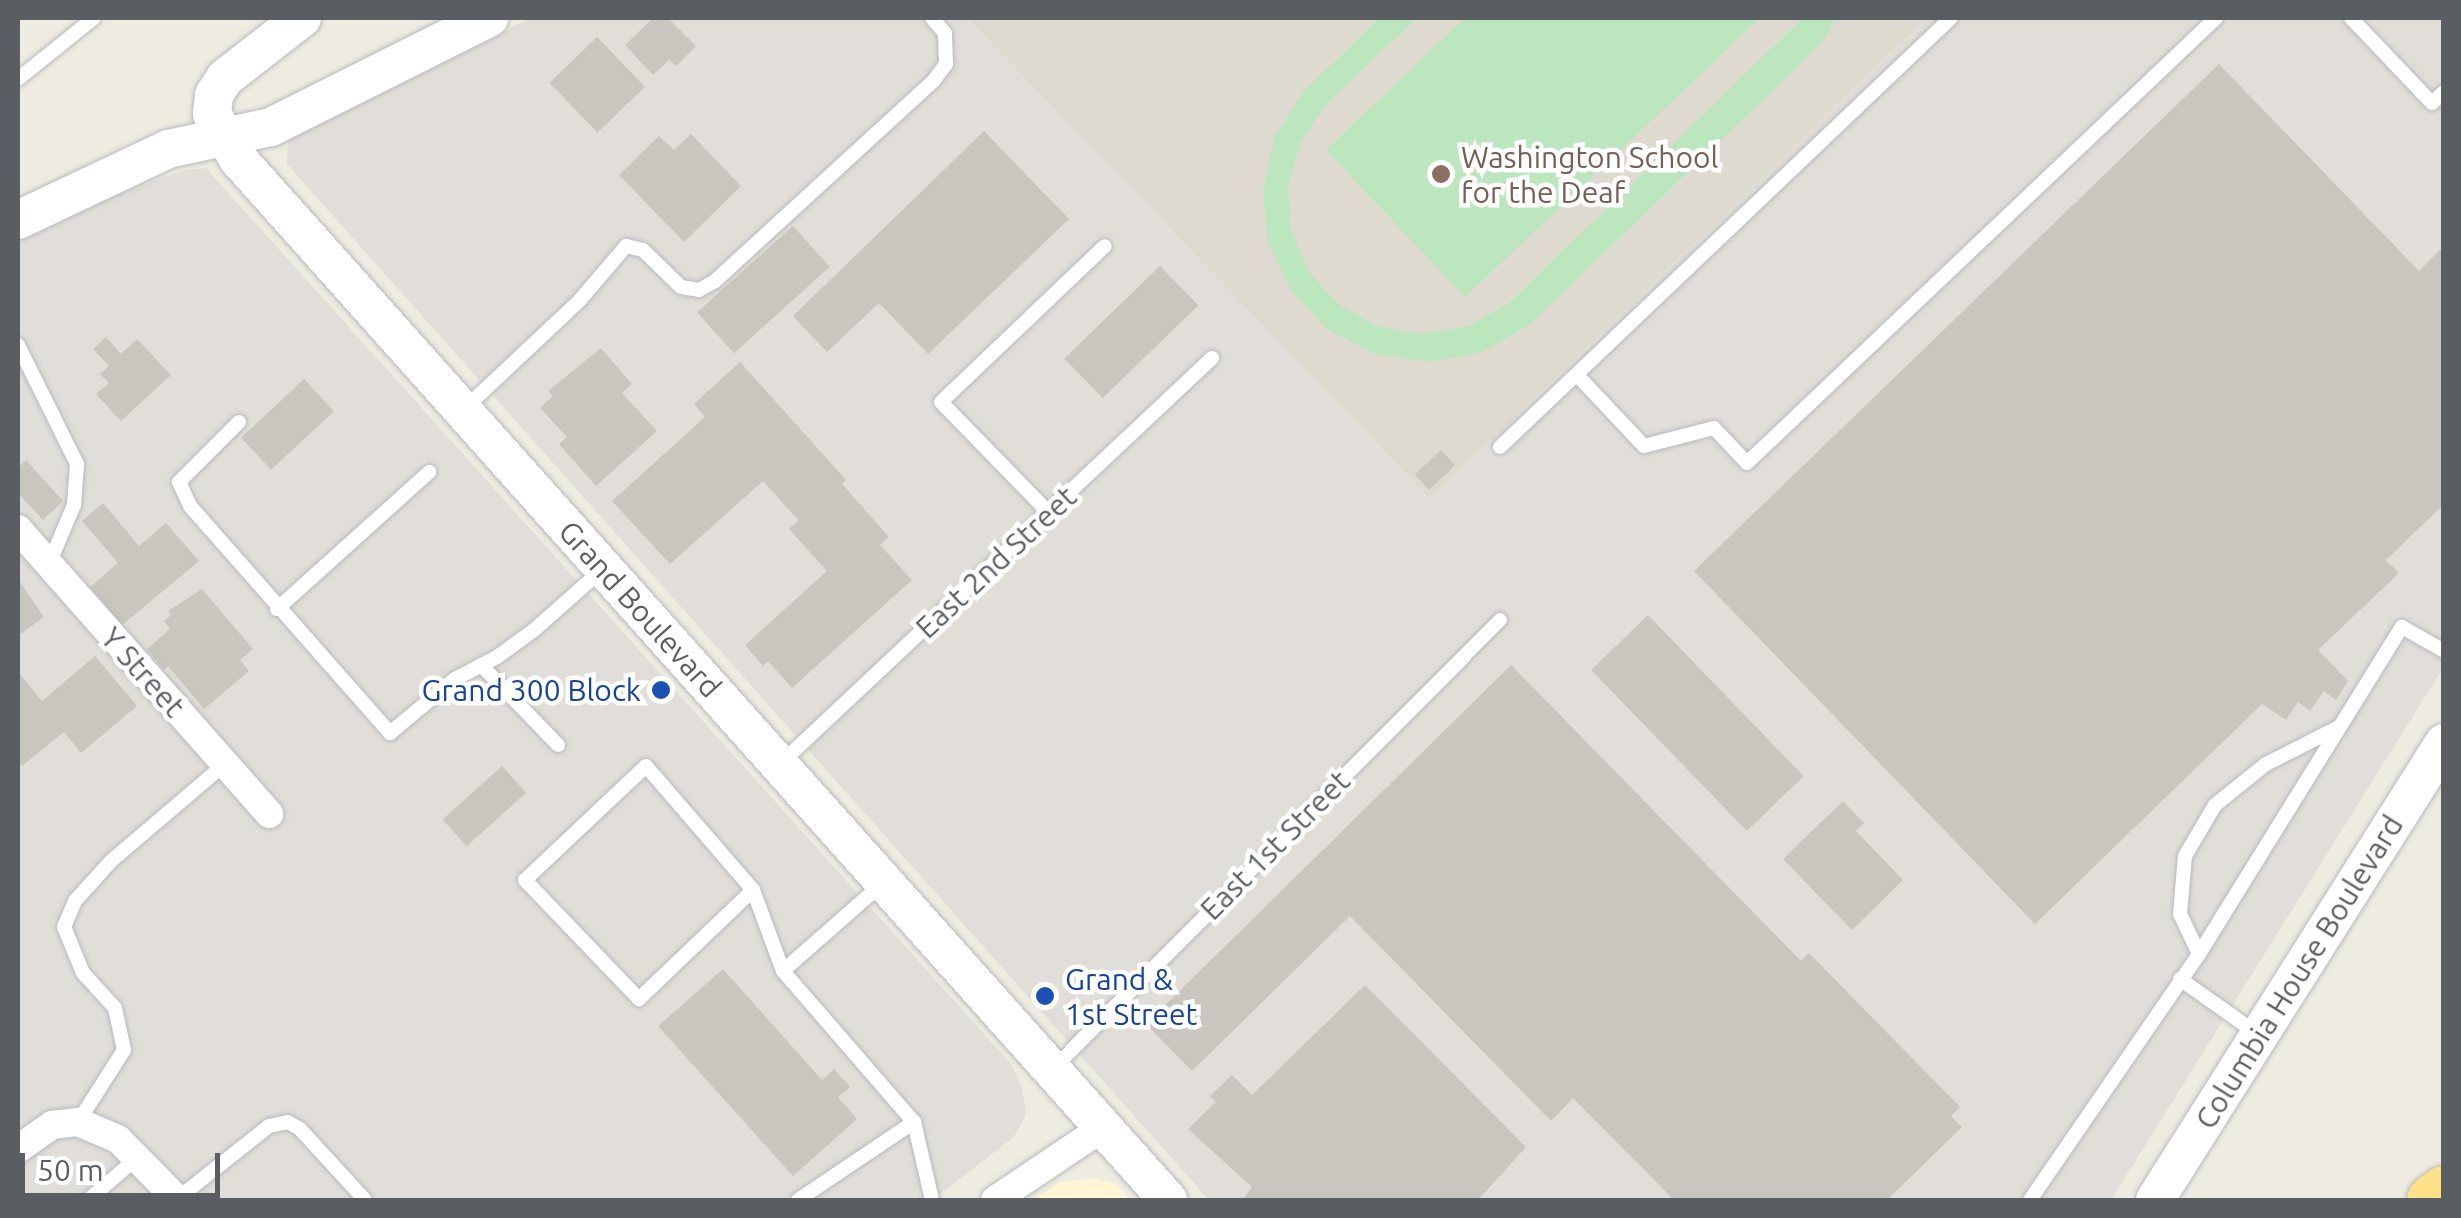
<!DOCTYPE html>
<style>
body{margin:0}
#map{position:relative;width:2461px;height:1218px;overflow:hidden;background:#eeebe1;font-family:Ubuntu,sans-serif}
div>[style]{position:absolute}
[style*='--x']{left:calc(var(--x)*1px);top:calc(var(--y)*1px);width:calc(var(--w)*1px);rotate:calc(var(--a)*1deg)}
.commercial>*{inset:0;background:#fff6d5}
.industrial>*{inset:0;background:#e1ded9}
.education>*{inset:0;background:#dedad0}
.green>*{inset:0;background:#bce6bd}
.building>*{inset:0;background:#c8c6be;transform-origin:0 0}
.roads{filter:drop-shadow(0 0 2px #b7babf) drop-shadow(0 0 2px #b7babf)}
.lane>*{height:14px;margin:-7px;padding:0 7px;transform-origin:7px;border-radius:7px;background:#fff}
.street>*{height:28px;margin:-14px;padding:0 14px;transform-origin:14px;border-radius:14px;background:#fff}
.secondary>*{height:38px;margin:-19px;padding:0 19px;transform-origin:19px;border-radius:19px;background:#fff}
.highway>*{height:48px;margin:-24px;padding:0 24px;transform-origin:24px;border-radius:24px;background:#ffe287}
.dots>*{width:28px;height:28px;translate:-50% -50%;box-sizing:border-box;border:5px solid #fff;border-radius:50%}
span{translate:-50% -50%;white-space:nowrap;text-align:center;line-height:1.15;-webkit-text-stroke:9px #fff;paint-order:stroke}
.education-label{font-size:30px;color:#785e54}
.left{translate:0 -50%;text-align:left}
.street-label{font-size:30px;color:#5a5e63}
.transit-label{font-size:30px;color:#164399}
.right{translate:-100% -50%;text-align:right}
.frame{position:absolute;inset:0;border:20px solid #5a5e63;pointer-events:none}
.scale{position:absolute;left:20px;top:1153px;width:200px;height:45px;box-sizing:border-box;border:5px solid #5a5e63;border-top:0;padding-left:12px;font-size:30px;line-height:35px;white-space:nowrap;color:#5a5e63;-webkit-text-stroke:8px #fff;paint-order:stroke}
</style>
<div id="map">
<div class="commercial">
<div style="clip-path:polygon(1095px 1178px,1116px 1184px,1131px 1200px,1033px 1200px,1061px 1182px)"></div>
</div>
<div class="industrial">
<div style="clip-path:polygon(531px 18px,967px 18px,1430px 499px,1927px 18px,2443px 18px,2443px 668px,2111px 1200px,1209px 1200px,287px 164px,288px 140px,298px 131px)"></div>
<div style="clip-path:polygon(206px 168px,1011px 1064px,1022px 1088px,1026px 1114px,1014px 1137px,932px 1200px,18px 1200px,18px 241px,116px 194px,185px 170px)"></div>
</div>
<div class="education">
<div style="clip-path:polygon(967px 18px,1927px 18px,1430px 499px)"></div>
</div>
<div class="green">
<div style="clip-path:polygon(1380px 18px,1417px 18px,1327px 103px,1301px 141px,1288px 184px,1291px 230px,1309px 272px,1339px 305px,1379px 327px,1424px 334px,1469px 326px,1508px 304px,1803px 18px,1836px 18px,1822px 43px,1529px 325px,1482px 352px,1429px 362px,1375px 354px,1328px 330px,1291px 291px,1268px 242px,1263px 189px,1275px 136px,1304px 91px)"></div>
<div style="clip-path:polygon(1465px 18px,1760px 18px,1465px 297px,1326px 150px)"></div>
</div>
<div class="building">
<div style="clip-path:polygon(653px 18px,668px 18px,696px 46px,676px 66px,669px 60px,653px 75px,625px 45px)"></div>
<div style="left:597px;top:37px;width:69px;height:66px;rotate:46deg"></div>
<div style="clip-path:polygon(2219px 64px,2419px 271px,2444px 246px,2444px 504px,2386px 560px,2399px 573px,2318px 650px,2348px 681px,2336px 700px,2324px 691px,2310px 711px,2298px 702px,2286px 720px,2262px 704px,2035px 924px,1694px 571px)"></div>
<div style="clip-path:polygon(984px 131px,1069px 219px,928px 354px,879px 303px,827px 352px,793px 316px)"></div>
<div style="clip-path:polygon(691px 134px,741px 186px,684px 242px,619px 175px,659px 136px,674px 150px)"></div>
<div style="left:793px;top:226px;width:55px;height:129px;rotate:48deg"></div>
<div style="left:1160px;top:266px;width:55px;height:133px;rotate:46deg"></div>
<div style="clip-path:polygon(106px 337px,121px 354px,137px 339px,171px 375px,121px 421px,96px 394px,109px 383px,100px 374px,109px 366px,93px 349px)"></div>
<div style="clip-path:polygon(601px 348px,632px 384px,622px 393px,657px 431px,596px 486px,559px 444px,567px 437px,540px 408px,553px 396px,548px 391px)"></div>
<div style="clip-path:polygon(740px 362px,846px 480px,842px 484px,889px 537px,880px 545px,912px 580px,792px 688px,768px 661px,763px 666px,745px 645px,827px 571px,789px 529px,798px 520px,763px 481px,670px 564px,612px 501px,705px 417px,694px 404px)"></div>
<div style="left:304px;top:379px;width:44px;height:86px;rotate:47deg"></div>
<div style="left:1441px;top:450px;width:21px;height:36px;rotate:47deg"></div>
<div style="clip-path:polygon(26px 460px,63px 501px,43px 520px,18px 493px,18px 468px)"></div>
<div style="clip-path:polygon(103px 503px,139px 546px,166px 523px,199px 561px,122px 625px,90px 587px,118px 563px,82px 521px)"></div>
<div style="clip-path:polygon(18px 579px,44px 617px,18px 636px)"></div>
<div style="clip-path:polygon(202px 589px,253px 649px,240px 660px,249px 671px,204px 709px,168px 666px,164px 670px,147px 649px,170px 629px,164px 621px,171px 615px,168px 611px)"></div>
<div style="left:1648px;top:615px;width:224px;height:79px;rotate:46deg"></div>
<div style="clip-path:polygon(95px 656px,137px 706px,81px 753px,64px 732px,22px 766px,18px 761px,18px 672px,42px 701px)"></div>
<div style="clip-path:polygon(1511px 665px,1801px 961px,1809px 953px,1960px 1107px,1951px 1116px,1962px 1127px,1887px 1200px,1674px 1200px,1573px 1098px,1551px 1121px,1350px 916px,1192px 1071px,1146px 1024px)"></div>
<div style="left:502px;top:766px;width:36px;height:80px;rotate:48deg"></div>
<div style="clip-path:polygon(1843px 801px,1864px 823px,1856px 831px,1903px 880px,1852px 930px,1783px 859px)"></div>
<div style="clip-path:polygon(723px 969px,822px 1080px,834px 1069px,850px 1087px,838px 1097px,857px 1119px,793px 1176px,658px 1026px)"></div>
<div style="clip-path:polygon(1365px 985px,1526px 1147px,1478px 1200px,1242px 1200px,1252px 1187px,1188px 1129px,1216px 1102px,1210px 1096px,1232px 1075px,1252px 1095px)"></div>
</div>
<div class="roads">
<div class="lane">
<div style="--x:2351;--y:18;--w:117;--a:46.4"></div>
<div style="--x:2432;--y:103;--w:16;--a:-43"></div>
<div style="--x:18;--y:79;--w:97;--a:-38.8"></div>
<div style="--x:18;--y:345;--w:133;--a:63.6"></div>
<div style="--x:77;--y:464;--w:41;--a:94.2"></div>
<div style="--x:74;--y:505;--w:64;--a:113"></div>
<div style="--x:1578;--y:376;--w:96;--a:46.7"></div>
<div style="--x:1644;--y:446;--w:72;--a:-14.4"></div>
<div style="--x:1714;--y:428;--w:48;--a:46.7"></div>
<div style="--x:1747;--y:463;--w:647;--a:-43.5"></div>
<div style="--x:463;--y:410;--w:161;--a:-43.2"></div>
<div style="--x:580;--y:300;--w:71;--a:-49.6"></div>
<div style="--x:626;--y:246;--w:17;--a:13"></div>
<div style="--x:643;--y:250;--w:53;--a:44.2"></div>
<div style="--x:681;--y:287;--w:18;--a:9"></div>
<div style="--x:699;--y:290;--w:18;--a:-29"></div>
<div style="--x:715;--y:281;--w:297;--a:-42.5"></div>
<div style="--x:934;--y:80;--w:20;--a:-53"></div>
<div style="--x:946;--y:64;--w:31;--a:-92"></div>
<div style="--x:945;--y:33;--w:20;--a:-131"></div>
<div style="--x:239;--y:422;--w:85;--a:135"></div>
<div style="--x:179;--y:482;--w:26;--a:65"></div>
<div style="--x:190;--y:506;--w:303;--a:48.6"></div>
<div style="--x:390;--y:733;--w:85;--a:-39.7"></div>
<div style="--x:455;--y:679;--w:47;--a:-27.6"></div>
<div style="--x:497;--y:657;--w:46;--a:-36.1"></div>
<div style="--x:534;--y:630;--w:92;--a:-41.5"></div>
<div style="--x:1500;--y:447;--w:622;--a:-43.57"></div>
<div style="--x:1048;--y:512;--w:153;--a:-134.2"></div>
<div style="--x:941;--y:402;--w:226;--a:-43.6"></div>
<div style="--x:277;--y:609;--w:205;--a:-42"></div>
<div style="--x:481;--y:665;--w:111;--a:46.1"></div>
<div style="--x:780;--y:764;--w:593;--a:-43.22"></div>
<div style="--x:883;--y:883;--w:133;--a:138.7"></div>
<div style="--x:783;--y:971;--w:200;--a:49.1"></div>
<div style="--x:914;--y:1122;--w:80;--a:77"></div>
<div style="--x:753;--y:890;--w:158;--a:136.3"></div>
<div style="--x:639;--y:999;--w:165;--a:-133.8"></div>
<div style="--x:525;--y:880;--w:166;--a:-43.3"></div>
<div style="--x:646;--y:766;--w:164;--a:49.2"></div>
<div style="--x:753;--y:890;--w:86;--a:69.7"></div>
<div style="--x:2199;--y:954;--w:44;--a:-115.4"></div>
<div style="--x:2180;--y:914;--w:58;--a:-85.1"></div>
<div style="--x:2185;--y:856;--w:59;--a:-59.5"></div>
<div style="--x:2215;--y:805;--w:65;--a:-38.8"></div>
<div style="--x:2266;--y:764;--w:82;--a:-26.9"></div>
<div style="--x:2180;--y:979;--w:97;--a:35.3"></div>
<div style="--x:1052;--y:1070;--w:635;--a:-45.13"></div>
<div style="--x:78;--y:1122;--w:85;--a:-57.4"></div>
<div style="--x:124;--y:1050;--w:43;--a:-102.1"></div>
<div style="--x:115;--y:1008;--w:47;--a:-132.4"></div>
<div style="--x:83;--y:973;--w:50;--a:-112.4"></div>
<div style="--x:64;--y:927;--w:28;--a:-67"></div>
<div style="--x:75;--y:901;--w:54;--a:-48"></div>
<div style="--x:111;--y:861;--w:150;--a:-40.4"></div>
<div style="--x:177;--y:1199;--w:117;--a:-38.4"></div>
<div style="--x:269;--y:1126;--w:19;--a:-12"></div>
<div style="--x:288;--y:1122;--w:14;--a:30"></div>
<div style="--x:300;--y:1129;--w:96;--a:47.5"></div>
<div style="--x:88;--y:1200;--w:65;--a:-40.6"></div>
<div style="--x:798;--y:1200;--w:140;--a:-33.9"></div>
<div style="--x:2030;--y:1200;--w:298;--a:-55.5"></div>
<div style="--x:2199;--y:954;--w:385;--a:-58.2"></div>
<div style="--x:2402;--y:627;--w:48;--a:29.7"></div>
</div>
<div class="street">
<div style="--x:18;--y:529;--w:380;--a:48.6"></div>
<div style="--x:18;--y:1149;--w:42;--a:-35.2"></div>
<div style="--x:52;--y:1125;--w:26;--a:-7"></div>
<div style="--x:78;--y:1122;--w:43;--a:23"></div>
<div style="--x:118;--y:1139;--w:86;--a:45.5"></div>
<div style="--x:995;--y:1200;--w:129;--a:-33.9"></div>
</div>
<div class="secondary">
<div style="--x:302;--y:18;--w:98;--a:142.1"></div>
<div style="--x:225;--y:78;--w:20;--a:123"></div>
<div style="--x:214;--y:95;--w:19;--a:96"></div>
<div style="--x:212;--y:114;--w:52;--a:60"></div>
<div style="--x:238;--y:159;--w:1396;--a:48.22"></div>
<div style="--x:18;--y:220;--w:166;--a:-25.3"></div>
<div style="--x:168;--y:149;--w:105;--a:-12.1"></div>
<div style="--x:271;--y:127;--w:244;--a:-26.6"></div>
<div style="--x:2155;--y:1200;--w:541;--a:-57.69"></div>
</div>
<div class="highway">
<div style="--x:2431;--y:1200;--w:16;--a:-38"></div>
</div>
</div>
<div class="dots">
<div style="left:1441px;top:174px;background:#8d6e63"></div>
<div style="left:661px;top:690px;background:#1a4fb4"></div>
<div style="left:1045px;top:996px;background:#1a4fb4"></div>
</div>
<div class="education-label">
<span class="left" style="left:1461px;top:174px">Washington School<br>for the Deaf</span>
</div>
<div class="street-label">
<span style="left:996px;top:562px;rotate:-43deg">East 2nd Street</span>
<span style="left:640px;top:609px;rotate:48deg">Grand Boulevard</span>
<span style="left:143px;top:672px;rotate:48deg">Y Street</span>
<span style="left:1275px;top:845px;rotate:-45deg">East 1st Street</span>
<span style="left:2299px;top:972px;rotate:-58deg">Columbia House Boulevard</span>
</div>
<div class="transit-label">
<span class="right" style="left:641px;top:690px">Grand 300 Block</span>
<span class="left" style="left:1065px;top:996px">Grand &amp;<br>1st Street</span>
</div>
<div class="frame"></div>
<div class="scale">50 m</div>
</div>
